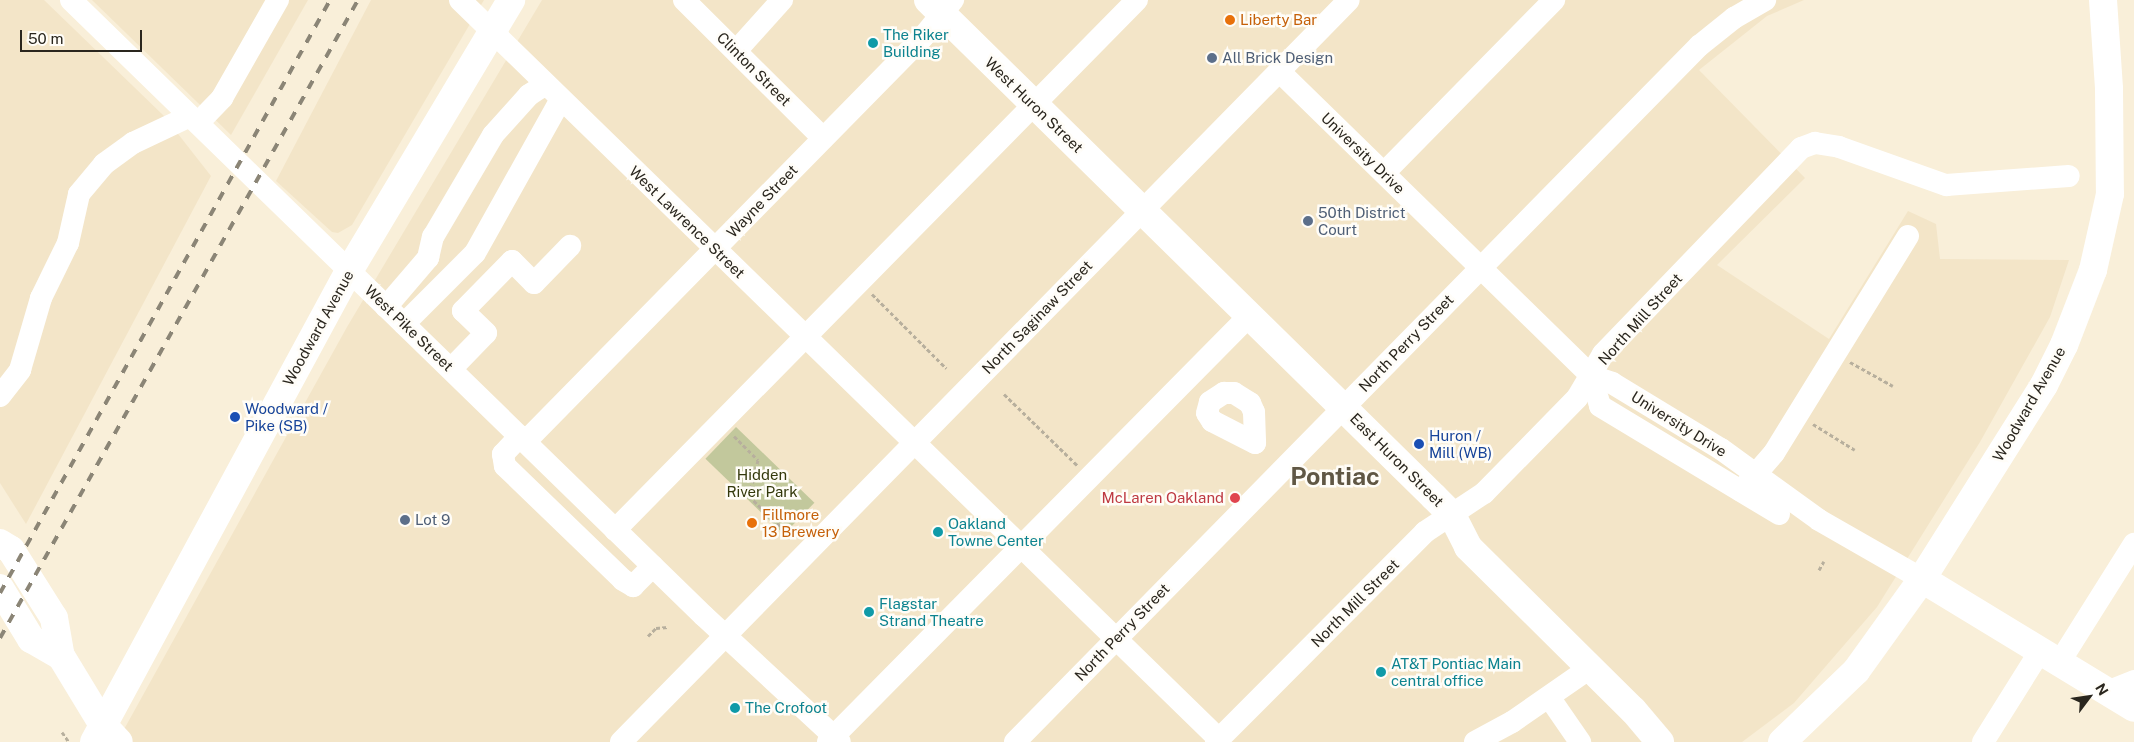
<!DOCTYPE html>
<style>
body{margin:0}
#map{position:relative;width:2134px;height:742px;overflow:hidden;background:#f9efd9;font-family:"Public Sans",sans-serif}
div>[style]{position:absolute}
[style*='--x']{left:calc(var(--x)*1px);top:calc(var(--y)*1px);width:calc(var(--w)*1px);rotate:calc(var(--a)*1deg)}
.built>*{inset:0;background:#f3e5c8}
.green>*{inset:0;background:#c2c89c;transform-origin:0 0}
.path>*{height:3px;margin-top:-1.5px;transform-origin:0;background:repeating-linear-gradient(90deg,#b7af9d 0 4px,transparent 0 6.5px)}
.minor>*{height:22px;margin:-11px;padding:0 11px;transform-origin:11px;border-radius:11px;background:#fff}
.major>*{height:28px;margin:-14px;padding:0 14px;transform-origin:14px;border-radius:14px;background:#fff}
.highway>*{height:28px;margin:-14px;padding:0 14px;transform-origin:14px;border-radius:14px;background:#fff}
.rail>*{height:4px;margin-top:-2px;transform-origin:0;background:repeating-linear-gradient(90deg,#8b8576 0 9px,transparent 0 18px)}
.dots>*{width:14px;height:14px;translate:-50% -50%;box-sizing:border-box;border:2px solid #fffdf8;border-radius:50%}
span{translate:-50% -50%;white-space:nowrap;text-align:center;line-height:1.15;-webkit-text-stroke:5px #fffdf8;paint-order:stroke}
.food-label{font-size:15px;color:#c56008}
.left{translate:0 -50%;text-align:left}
.culture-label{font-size:15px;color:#0d838f}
.service-label{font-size:15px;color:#4e5e75}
.street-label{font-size:15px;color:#2a261e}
.transit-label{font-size:15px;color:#164399}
.park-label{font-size:15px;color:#33380b}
.health-label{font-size:15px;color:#be3a42}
.right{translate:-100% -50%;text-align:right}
.town-label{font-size:25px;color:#605744;font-weight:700}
.north{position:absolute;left:2064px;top:672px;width:50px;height:50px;-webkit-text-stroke:4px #fffdf8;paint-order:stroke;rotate:59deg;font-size:14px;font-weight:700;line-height:20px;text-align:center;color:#2a261e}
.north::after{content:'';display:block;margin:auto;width:18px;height:22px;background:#2a261e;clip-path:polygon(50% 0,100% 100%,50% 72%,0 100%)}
.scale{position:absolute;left:20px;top:30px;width:122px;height:22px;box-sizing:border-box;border:2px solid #2a261e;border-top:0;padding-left:6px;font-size:15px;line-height:18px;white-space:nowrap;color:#2a261e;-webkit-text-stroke:4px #fffdf8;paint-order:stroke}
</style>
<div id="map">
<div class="built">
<div style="clip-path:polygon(0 0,44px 0,164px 116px,211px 176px,26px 524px,0 483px)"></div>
<div style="clip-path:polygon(92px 0,308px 0,231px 135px)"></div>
<div style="clip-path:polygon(371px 0,484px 0,352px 225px,338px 233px,332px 232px,276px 181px)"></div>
<div style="clip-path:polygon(542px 0,1804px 0,1767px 16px,1699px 70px,1805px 178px,1717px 265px,1829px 339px,1908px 211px,1936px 224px,1940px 259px,2069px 260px,2050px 317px,1980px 442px,1877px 607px,1794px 703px,1742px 742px,117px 742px,347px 327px)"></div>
</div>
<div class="green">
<div style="left:736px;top:427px;width:109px;height:44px;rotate:44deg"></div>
</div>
<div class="path">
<div style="--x:872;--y:294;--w:105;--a:45"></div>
<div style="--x:1850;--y:362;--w:49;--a:29.2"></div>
<div style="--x:1004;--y:394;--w:102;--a:44.2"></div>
<div style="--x:1813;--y:424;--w:49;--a:31.8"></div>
<div style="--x:734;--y:436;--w:34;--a:45"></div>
<div style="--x:758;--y:460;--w:37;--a:104"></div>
<div style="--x:749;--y:496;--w:50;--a:44.2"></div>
<div style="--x:1442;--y:458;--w:40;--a:-7.1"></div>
<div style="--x:1819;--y:570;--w:10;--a:-61"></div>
<div style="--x:648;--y:636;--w:11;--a:-45"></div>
<div style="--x:656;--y:628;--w:12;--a:-5"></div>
<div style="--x:62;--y:732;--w:12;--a:55"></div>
</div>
<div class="minor">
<div style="--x:71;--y:0;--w:883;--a:44.22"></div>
<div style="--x:704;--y:616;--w:185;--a:42.8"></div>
<div style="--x:460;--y:0;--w:1059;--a:44.24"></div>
<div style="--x:684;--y:0;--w:196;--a:44.8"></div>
<div style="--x:736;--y:51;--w:69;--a:-48"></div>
<div style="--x:1279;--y:71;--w:436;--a:44.3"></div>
<div style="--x:1591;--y:376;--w:22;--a:18"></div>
<div style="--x:1612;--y:383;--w:127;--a:31.2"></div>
<div style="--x:1721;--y:449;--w:121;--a:35.9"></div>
<div style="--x:1819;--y:520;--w:119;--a:29.8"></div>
<div style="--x:198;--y:123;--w:35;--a:-46"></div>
<div style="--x:222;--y:98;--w:113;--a:-60.3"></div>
<div style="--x:1384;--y:173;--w:243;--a:-45.5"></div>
<div style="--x:386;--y:307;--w:65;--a:-49.4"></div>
<div style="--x:428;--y:258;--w:22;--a:-77"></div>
<div style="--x:433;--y:237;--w:118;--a:-59.5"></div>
<div style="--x:493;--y:135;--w:54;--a:-48"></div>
<div style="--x:529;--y:95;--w:20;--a:-33"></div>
<div style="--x:404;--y:324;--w:100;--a:-45"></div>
<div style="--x:475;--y:253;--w:176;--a:-60.8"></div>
<div style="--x:451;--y:369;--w:50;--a:-45.8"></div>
<div style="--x:486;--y:333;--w:32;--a:-136"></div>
<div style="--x:463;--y:311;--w:70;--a:-45.6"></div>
<div style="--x:512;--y:261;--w:31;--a:45"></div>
<div style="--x:534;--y:283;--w:52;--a:-45.8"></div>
<div style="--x:1591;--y:376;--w:31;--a:73"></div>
<div style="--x:1600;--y:406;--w:209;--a:31.1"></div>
<div style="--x:1224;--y:393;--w:10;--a:0"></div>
<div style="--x:1234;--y:393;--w:19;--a:32"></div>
<div style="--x:1250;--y:403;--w:10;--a:66"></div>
<div style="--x:1254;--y:412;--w:31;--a:88"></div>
<div style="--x:1255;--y:443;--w:48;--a:-152.9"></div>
<div style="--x:1212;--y:421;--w:9;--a:-122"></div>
<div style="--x:1207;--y:413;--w:11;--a:-75"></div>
<div style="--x:1210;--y:402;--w:17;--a:-33"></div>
<div style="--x:0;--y:396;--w:33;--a:-52"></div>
<div style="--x:20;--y:370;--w:75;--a:-73.7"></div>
<div style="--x:41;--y:298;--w:61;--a:-63.9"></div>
<div style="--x:68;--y:243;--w:50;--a:-77.3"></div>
<div style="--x:79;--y:194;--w:39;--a:-50"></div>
<div style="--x:104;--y:164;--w:36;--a:-36"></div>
<div style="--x:133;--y:143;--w:63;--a:-25.3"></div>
<div style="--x:520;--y:436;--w:25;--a:133"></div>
<div style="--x:503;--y:454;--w:12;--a:81"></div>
<div style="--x:505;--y:466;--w:164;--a:44"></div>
<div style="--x:623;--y:580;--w:12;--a:31"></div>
<div style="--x:633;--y:586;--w:28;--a:-45"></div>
<div style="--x:526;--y:441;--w:566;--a:-45.5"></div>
<div style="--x:923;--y:37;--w:48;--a:-51"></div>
<div style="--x:1741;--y:491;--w:50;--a:-49"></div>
<div style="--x:1774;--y:453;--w:255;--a:-58.3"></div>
<div style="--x:615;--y:530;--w:744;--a:-45.44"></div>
<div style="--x:2059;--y:663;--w:141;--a:-57.8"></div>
<div style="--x:2107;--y:692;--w:29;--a:-22"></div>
<div style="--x:1549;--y:697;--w:55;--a:55.4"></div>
<div style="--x:621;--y:742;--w:1039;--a:-45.55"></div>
<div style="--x:828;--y:742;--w:599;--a:-45.34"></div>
<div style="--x:1015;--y:742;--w:976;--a:-45.5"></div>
<div style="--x:1699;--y:46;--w:45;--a:-38.7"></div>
<div style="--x:1734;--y:18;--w:36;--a:-30"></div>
<div style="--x:1216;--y:742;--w:296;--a:-45.1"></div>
<div style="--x:1425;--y:532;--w:71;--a:-33.5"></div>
<div style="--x:1484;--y:493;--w:133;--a:-45.6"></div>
<div style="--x:1577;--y:398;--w:51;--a:-59.4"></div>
<div style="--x:1603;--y:354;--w:286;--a:-46.1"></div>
<div style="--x:1801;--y:148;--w:15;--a:-20"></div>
<div style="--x:1815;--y:143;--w:24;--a:9"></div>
<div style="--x:1839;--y:147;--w:114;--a:19.6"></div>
<div style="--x:1946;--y:185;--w:123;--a:-4.2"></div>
<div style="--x:1475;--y:742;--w:42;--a:-28.4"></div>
<div style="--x:1512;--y:722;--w:95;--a:-34.7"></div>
<div style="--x:1983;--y:742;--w:107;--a:-57.9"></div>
</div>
<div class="major">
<div style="--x:0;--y:543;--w:13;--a:32"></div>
<div style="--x:11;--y:550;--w:80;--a:57.7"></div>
<div style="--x:54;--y:618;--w:39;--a:80"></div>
<div style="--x:61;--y:656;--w:81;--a:58.7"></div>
<div style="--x:103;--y:725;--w:23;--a:47"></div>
<div style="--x:0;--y:588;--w:60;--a:58.7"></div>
<div style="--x:31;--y:639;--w:34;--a:30"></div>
<div style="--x:94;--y:742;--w:536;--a:-61.57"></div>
<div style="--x:349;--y:271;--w:316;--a:-59.1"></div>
<div style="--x:1782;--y:742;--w:103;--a:-43.8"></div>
<div style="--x:1856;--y:671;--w:113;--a:-54.3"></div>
</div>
<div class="highway">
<div style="--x:928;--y:0;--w:709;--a:44.49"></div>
<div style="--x:1434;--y:497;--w:25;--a:45"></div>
<div style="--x:1452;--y:515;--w:36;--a:63"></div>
<div style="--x:1468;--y:547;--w:232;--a:44.7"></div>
<div style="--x:1633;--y:710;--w:42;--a:49.8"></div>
<div style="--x:2103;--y:0;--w:89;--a:86.1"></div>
<div style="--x:2109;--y:89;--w:105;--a:89.5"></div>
<div style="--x:2110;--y:194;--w:78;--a:102.6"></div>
<div style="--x:2093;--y:270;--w:80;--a:111.1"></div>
<div style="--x:2064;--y:345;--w:45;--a:116.6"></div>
<div style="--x:2044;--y:385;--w:229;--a:122.2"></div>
<div style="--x:1922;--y:579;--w:248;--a:31.3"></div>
</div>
<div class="rail">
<div style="--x:0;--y:593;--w:679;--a:-60.9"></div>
<div style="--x:0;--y:638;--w:732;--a:-60.7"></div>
</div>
<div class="dots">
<div style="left:1230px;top:20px;background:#e8710a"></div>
<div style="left:873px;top:43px;background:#0f9aa8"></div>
<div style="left:1212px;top:58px;background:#5c6f8a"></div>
<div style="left:1308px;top:221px;background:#5c6f8a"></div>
<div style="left:235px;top:417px;background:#1a4fb4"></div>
<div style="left:1419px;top:444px;background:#1a4fb4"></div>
<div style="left:1235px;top:498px;background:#e0444e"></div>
<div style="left:405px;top:520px;background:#5c6f8a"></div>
<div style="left:752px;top:523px;background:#e8710a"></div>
<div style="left:938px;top:532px;background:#0f9aa8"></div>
<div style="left:869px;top:612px;background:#0f9aa8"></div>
<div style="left:1381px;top:672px;background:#0f9aa8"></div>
<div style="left:735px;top:708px;background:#0f9aa8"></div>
</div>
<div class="food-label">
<span class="left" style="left:1240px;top:20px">Liberty Bar</span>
<span class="left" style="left:762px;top:523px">Fillmore<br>13 Brewery</span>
</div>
<div class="culture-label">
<span class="left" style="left:883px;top:43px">The Riker<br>Building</span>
<span class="left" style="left:948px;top:532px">Oakland<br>Towne Center</span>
<span class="left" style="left:879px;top:612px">Flagstar<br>Strand Theatre</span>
<span class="left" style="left:1391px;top:672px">AT&amp;T Pontiac Main<br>central office</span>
<span class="left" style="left:745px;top:708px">The Crofoot</span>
</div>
<div class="service-label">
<span class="left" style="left:1222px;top:58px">All Brick Design</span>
<span class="left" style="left:1318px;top:221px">50th District<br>Court</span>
<span class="left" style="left:415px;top:520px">Lot 9</span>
</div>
<div class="street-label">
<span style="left:754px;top:69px;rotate:45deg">Clinton Street</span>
<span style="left:1034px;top:105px;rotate:44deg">West Huron Street</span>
<span style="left:1363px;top:153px;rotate:44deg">University Drive</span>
<span style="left:762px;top:201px;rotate:-46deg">Wayne Street</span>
<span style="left:687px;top:222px;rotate:44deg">West Lawrence Street</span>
<span style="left:1037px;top:317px;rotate:-46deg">North Saginaw Street</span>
<span style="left:1640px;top:319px;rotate:-48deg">North Mill Street</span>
<span style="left:318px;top:328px;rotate:-61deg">Woodward Avenue</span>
<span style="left:409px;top:328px;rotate:44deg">West Pike Street</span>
<span style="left:1406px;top:343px;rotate:-46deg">North Perry Street</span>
<span style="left:2029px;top:404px;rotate:-60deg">Woodward Avenue</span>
<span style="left:1679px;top:424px;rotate:32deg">University Drive</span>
<span style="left:1397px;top:460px;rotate:45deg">East Huron Street</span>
<span style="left:1355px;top:603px;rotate:-45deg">North Mill Street</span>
<span style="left:1122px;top:632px;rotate:-46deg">North Perry Street</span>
</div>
<div class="transit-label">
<span class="left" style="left:245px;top:417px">Woodward /<br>Pike (SB)</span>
<span class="left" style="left:1429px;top:444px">Huron /<br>Mill (WB)</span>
</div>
<div class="park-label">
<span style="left:762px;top:483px">Hidden<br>River Park</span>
</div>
<div class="health-label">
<span class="right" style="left:1224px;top:498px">McLaren Oakland</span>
</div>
<div class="town-label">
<span style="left:1335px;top:476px">Pontiac</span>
</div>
<div class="north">N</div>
<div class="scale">50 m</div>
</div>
